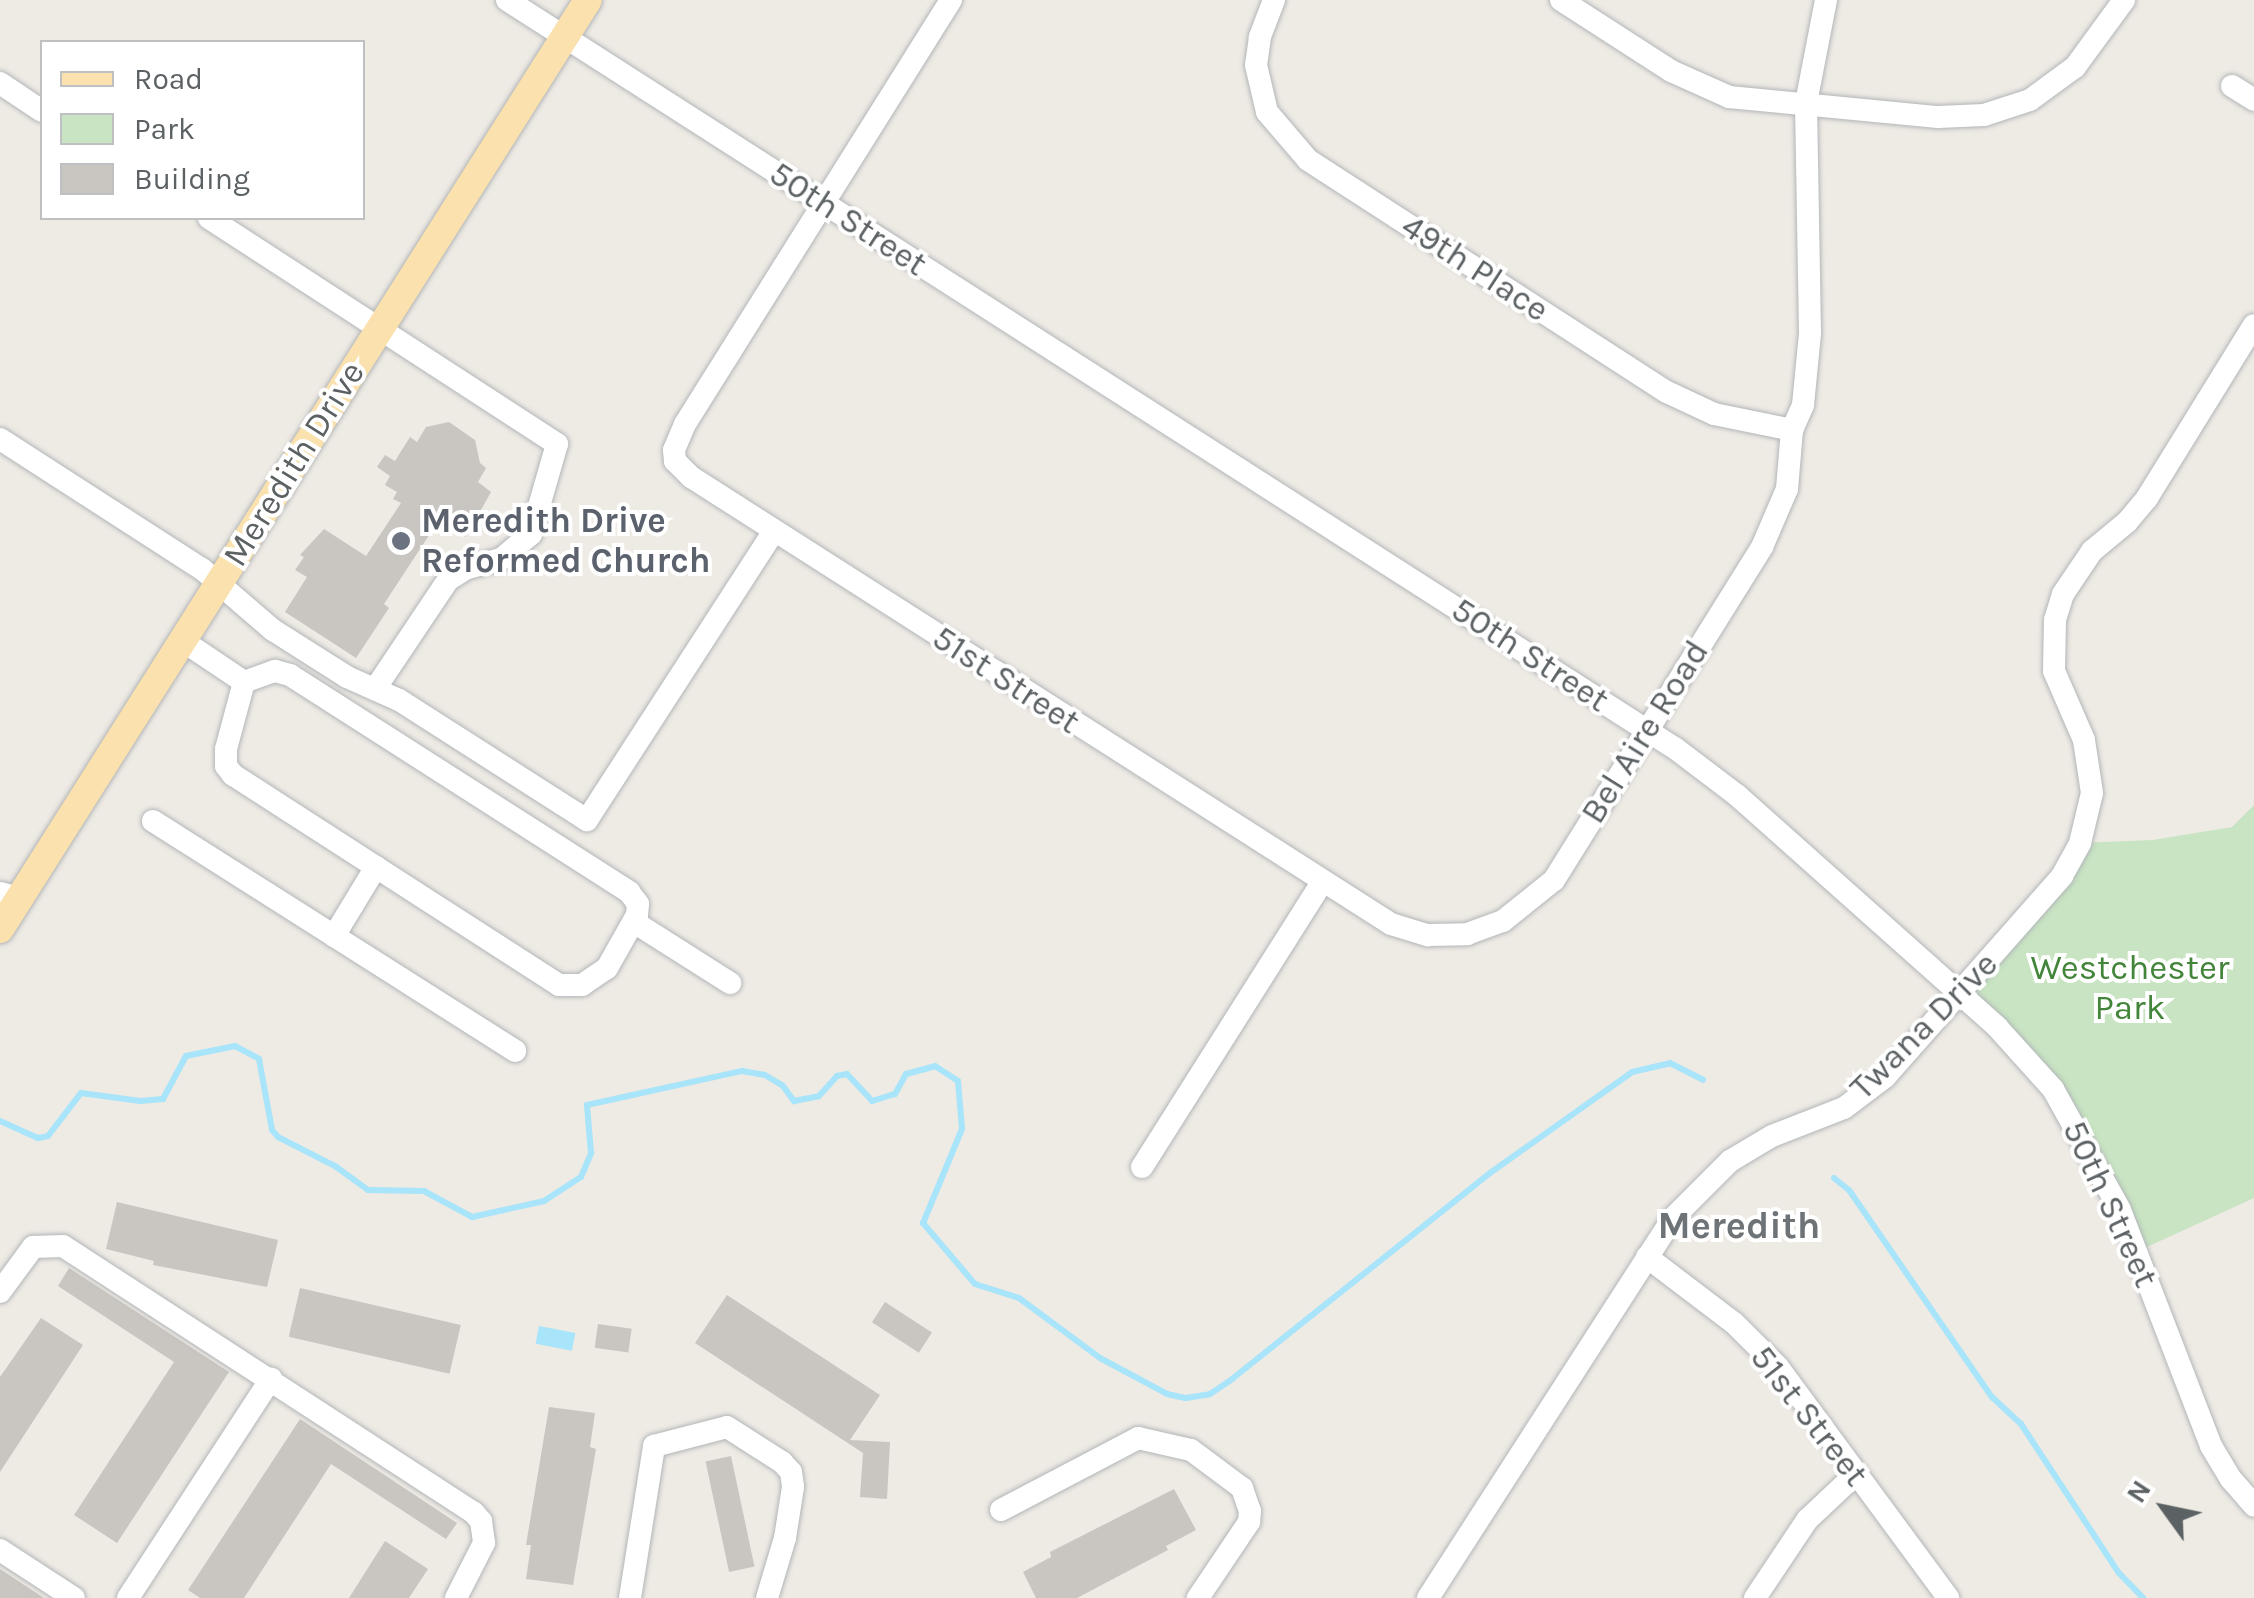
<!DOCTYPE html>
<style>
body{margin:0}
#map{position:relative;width:2254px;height:1598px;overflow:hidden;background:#eeeae4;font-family:Karla,sans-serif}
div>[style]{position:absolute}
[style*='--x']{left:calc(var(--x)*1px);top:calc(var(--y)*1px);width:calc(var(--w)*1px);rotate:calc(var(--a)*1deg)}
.green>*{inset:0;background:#c8e4c2}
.water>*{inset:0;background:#a8e4fa;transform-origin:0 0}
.stream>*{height:6px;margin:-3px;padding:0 3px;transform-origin:3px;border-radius:3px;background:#a8e4fa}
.building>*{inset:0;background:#c9c5c1;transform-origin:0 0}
.roads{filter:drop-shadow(0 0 2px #b2b6b9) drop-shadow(0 0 2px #b2b6b9)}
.minor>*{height:22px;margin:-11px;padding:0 11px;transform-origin:11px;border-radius:11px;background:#fff}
.major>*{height:28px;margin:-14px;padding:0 14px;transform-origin:14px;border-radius:14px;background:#fae1ad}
.dots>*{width:28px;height:28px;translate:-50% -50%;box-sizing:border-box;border:5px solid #fff;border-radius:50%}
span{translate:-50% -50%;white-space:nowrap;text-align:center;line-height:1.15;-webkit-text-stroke:8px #fff;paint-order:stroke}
.street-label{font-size:35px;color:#5c6164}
.worship-label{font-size:35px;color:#5b616d;font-weight:700}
.left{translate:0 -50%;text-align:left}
.park-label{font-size:35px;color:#43853a}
.neighbourhood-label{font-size:38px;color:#6d7376;font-weight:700}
.legend{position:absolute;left:40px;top:40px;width:325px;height:180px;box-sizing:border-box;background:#fff;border:2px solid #bec0c1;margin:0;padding:12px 18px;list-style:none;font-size:30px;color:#5c6164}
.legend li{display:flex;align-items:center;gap:20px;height:50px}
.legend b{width:50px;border:2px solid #bec0c1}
.north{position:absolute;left:2114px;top:1458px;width:100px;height:100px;-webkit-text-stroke:8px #fff;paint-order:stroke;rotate:303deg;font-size:28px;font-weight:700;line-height:40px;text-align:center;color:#5c6164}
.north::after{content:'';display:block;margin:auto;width:35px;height:45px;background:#5c6164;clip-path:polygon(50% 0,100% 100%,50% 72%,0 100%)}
</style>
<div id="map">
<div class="green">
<div style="clip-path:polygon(2254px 805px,2254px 1198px,2136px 1252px,2085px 1141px,1960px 995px,2080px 843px,2153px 840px,2232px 827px)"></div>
</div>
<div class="water">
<div style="left:539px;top:1326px;width:37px;height:18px;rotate:11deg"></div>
</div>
<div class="stream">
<div style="--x:0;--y:1121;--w:42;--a:24.1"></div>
<div style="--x:38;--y:1138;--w:10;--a:-11"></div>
<div style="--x:48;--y:1136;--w:54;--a:-52.5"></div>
<div style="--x:81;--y:1093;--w:60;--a:7.7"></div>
<div style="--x:140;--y:1101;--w:23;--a:-5"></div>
<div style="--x:163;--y:1099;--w:49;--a:-61.9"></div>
<div style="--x:186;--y:1056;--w:50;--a:-11.5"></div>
<div style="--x:235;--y:1046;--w:27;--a:28"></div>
<div style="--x:259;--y:1059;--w:72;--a:79.6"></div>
<div style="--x:272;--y:1130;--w:9;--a:49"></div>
<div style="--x:278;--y:1137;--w:64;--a:27"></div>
<div style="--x:335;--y:1166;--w:41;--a:36"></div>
<div style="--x:368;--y:1190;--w:56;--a:1"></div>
<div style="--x:424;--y:1191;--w:55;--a:28.4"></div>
<div style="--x:472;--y:1217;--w:74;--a:-12.5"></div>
<div style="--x:544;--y:1201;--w:44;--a:-33"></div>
<div style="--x:581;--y:1177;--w:26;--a:-67"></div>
<div style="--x:591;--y:1153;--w:48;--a:-94.8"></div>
<div style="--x:587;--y:1105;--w:159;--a:-12.4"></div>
<div style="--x:742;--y:1071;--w:23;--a:10"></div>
<div style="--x:765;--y:1075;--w:21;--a:31"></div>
<div style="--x:783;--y:1086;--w:19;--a:54"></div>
<div style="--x:794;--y:1101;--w:25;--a:-11"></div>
<div style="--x:819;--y:1096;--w:27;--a:-48"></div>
<div style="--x:837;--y:1076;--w:10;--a:-11"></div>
<div style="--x:847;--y:1074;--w:37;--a:47"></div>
<div style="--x:872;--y:1101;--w:24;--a:-17"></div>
<div style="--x:895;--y:1094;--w:23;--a:-61"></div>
<div style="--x:906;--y:1074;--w:30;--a:-15"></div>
<div style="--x:935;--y:1066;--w:27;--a:33"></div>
<div style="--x:958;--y:1081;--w:48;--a:85.2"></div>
<div style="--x:962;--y:1129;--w:102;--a:112.5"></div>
<div style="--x:923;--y:1223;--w:80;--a:49.6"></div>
<div style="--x:975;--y:1284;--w:46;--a:17.7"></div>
<div style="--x:1019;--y:1298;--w:101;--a:36.5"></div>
<div style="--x:1100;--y:1358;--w:76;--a:28.2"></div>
<div style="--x:1167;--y:1394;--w:19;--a:12"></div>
<div style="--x:1186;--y:1398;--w:24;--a:-9"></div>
<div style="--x:1210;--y:1394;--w:27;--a:-34"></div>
<div style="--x:1232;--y:1379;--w:330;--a:-38.6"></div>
<div style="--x:1490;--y:1173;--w:174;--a:-35.4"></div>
<div style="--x:1632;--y:1072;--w:39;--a:-13"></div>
<div style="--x:1670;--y:1063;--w:37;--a:27"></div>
<div style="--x:1834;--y:1178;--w:19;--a:39"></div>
<div style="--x:1849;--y:1190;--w:252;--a:55.4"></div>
<div style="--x:1992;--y:1397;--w:40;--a:43"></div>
<div style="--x:2021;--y:1424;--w:178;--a:56.7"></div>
<div style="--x:2119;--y:1573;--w:35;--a:46"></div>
</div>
<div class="building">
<div style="clip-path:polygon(449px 422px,475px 440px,480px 463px,486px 468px,478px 482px,491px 492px,466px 537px,439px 520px,384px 604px,389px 608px,356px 658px,285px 612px,307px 577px,295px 570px,304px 557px,300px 555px,324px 529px,366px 556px,401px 503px,393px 499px,397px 492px,385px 485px,390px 476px,377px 467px,385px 455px,395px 461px,410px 437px,417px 442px,426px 427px)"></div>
<div style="clip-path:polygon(117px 1202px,278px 1240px,267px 1287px,153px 1265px,154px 1261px,106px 1249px)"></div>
<div style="clip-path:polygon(69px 1268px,229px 1372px,117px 1543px,74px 1515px,174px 1362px,58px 1286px)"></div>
<div style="left:300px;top:1288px;width:165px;height:50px;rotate:13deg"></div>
<div style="clip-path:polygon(727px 1295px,880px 1395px,850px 1440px,890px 1442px,887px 1499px,860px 1497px,863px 1453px,695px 1343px)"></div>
<div style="left:885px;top:1302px;width:56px;height:24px;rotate:33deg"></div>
<div style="clip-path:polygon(41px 1318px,83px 1345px,0 1472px,0 1377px)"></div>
<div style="left:598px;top:1324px;width:34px;height:24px;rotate:8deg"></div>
<div style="clip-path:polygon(549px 1407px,595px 1413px,590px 1447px,596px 1449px,573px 1585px,526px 1579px,531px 1545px,526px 1545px)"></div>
<div style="clip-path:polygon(300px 1419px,457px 1523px,446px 1539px,331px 1464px,244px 1598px,200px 1598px,188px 1590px)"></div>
<div style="left:731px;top:1456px;width:113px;height:26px;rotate:78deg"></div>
<div style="clip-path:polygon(1174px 1489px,1196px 1530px,1166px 1546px,1168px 1550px,1077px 1598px,1036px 1598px,1023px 1572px,1051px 1557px,1050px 1552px)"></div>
<div style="clip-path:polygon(385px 1541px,428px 1569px,409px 1598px,349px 1598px)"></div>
<div style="clip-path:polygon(0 1569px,44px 1598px,0 1598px)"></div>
</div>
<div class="roads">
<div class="minor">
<div style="--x:507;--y:0;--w:1388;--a:32.65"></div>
<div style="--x:1676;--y:749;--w:78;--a:37.2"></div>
<div style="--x:1738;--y:796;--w:347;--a:41.7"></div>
<div style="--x:1997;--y:1027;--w:84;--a:47.9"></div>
<div style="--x:2053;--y:1089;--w:138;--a:61"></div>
<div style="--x:2120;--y:1210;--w:253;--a:68.9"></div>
<div style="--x:2211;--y:1446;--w:39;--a:59"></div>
<div style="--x:2231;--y:1479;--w:35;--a:49"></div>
<div style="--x:951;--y:0;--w:501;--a:122.1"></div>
<div style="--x:685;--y:424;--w:28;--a:113"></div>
<div style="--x:674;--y:450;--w:11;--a:85"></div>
<div style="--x:675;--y:461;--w:23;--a:45"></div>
<div style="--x:691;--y:477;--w:831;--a:32.56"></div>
<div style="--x:1391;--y:924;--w:39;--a:17"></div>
<div style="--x:1428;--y:935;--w:39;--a:-1"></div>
<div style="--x:1467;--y:934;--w:38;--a:-20"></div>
<div style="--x:1503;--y:921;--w:65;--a:-38.8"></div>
<div style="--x:1554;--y:880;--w:393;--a:-58"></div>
<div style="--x:1762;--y:547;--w:63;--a:-66.7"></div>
<div style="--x:1787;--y:489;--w:59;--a:-85.2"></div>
<div style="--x:1792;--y:430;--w:27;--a:-66"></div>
<div style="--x:1803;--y:405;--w:72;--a:-84.4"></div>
<div style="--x:1810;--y:333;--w:230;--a:-91"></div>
<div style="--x:1806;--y:103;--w:105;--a:-79"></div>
<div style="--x:1274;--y:0;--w:40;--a:111"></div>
<div style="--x:1260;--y:37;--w:28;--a:98"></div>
<div style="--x:1256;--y:65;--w:48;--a:76.8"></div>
<div style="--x:1267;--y:112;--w:63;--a:49.5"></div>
<div style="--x:1308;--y:160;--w:427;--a:32.9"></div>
<div style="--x:1667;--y:392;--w:52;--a:25.1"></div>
<div style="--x:1714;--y:414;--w:80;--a:11.6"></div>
<div style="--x:1561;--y:0;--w:131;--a:32.8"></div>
<div style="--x:1671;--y:71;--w:64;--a:24.1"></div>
<div style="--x:1729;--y:97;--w:210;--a:5.5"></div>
<div style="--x:1938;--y:117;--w:46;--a:-2.5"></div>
<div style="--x:1984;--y:115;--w:48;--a:-18.1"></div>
<div style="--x:2030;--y:100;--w:56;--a:-36.3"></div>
<div style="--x:2075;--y:67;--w:83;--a:-53.8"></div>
<div style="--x:0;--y:83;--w:50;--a:33.7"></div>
<div style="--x:2232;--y:86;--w:26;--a:32"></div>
<div style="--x:209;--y:218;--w:415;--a:33"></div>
<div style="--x:557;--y:444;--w:94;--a:106.1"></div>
<div style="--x:531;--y:534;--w:39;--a:140"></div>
<div style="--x:501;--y:559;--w:35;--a:165"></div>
<div style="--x:467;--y:568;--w:22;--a:148"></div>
<div style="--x:448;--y:580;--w:131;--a:123.8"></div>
<div style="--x:0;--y:439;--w:240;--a:32.8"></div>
<div style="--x:202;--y:569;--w:94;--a:40.7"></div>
<div style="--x:273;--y:630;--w:88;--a:32.4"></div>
<div style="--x:347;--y:677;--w:57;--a:23.9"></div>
<div style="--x:399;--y:700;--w:223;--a:32.6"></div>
<div style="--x:587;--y:820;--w:344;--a:-57.1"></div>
<div style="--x:183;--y:641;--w:73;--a:33.9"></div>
<div style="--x:275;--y:671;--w:16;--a:15"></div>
<div style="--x:290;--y:675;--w:403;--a:32.6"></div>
<div style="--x:629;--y:892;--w:15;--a:53"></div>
<div style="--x:638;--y:904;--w:11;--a:95"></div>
<div style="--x:637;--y:915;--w:61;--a:119.5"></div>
<div style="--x:607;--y:968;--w:30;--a:146"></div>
<div style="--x:582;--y:985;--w:23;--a:180"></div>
<div style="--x:559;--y:985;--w:388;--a:-147.2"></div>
<div style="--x:233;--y:775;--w:11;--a:-128"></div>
<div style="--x:226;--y:766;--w:17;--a:-90"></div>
<div style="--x:226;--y:749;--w:69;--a:-75"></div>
<div style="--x:244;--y:682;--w:33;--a:-20"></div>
<div style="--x:153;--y:821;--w:429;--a:32.4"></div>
<div style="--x:0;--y:893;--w:20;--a:15"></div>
<div style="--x:634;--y:922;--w:114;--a:32.4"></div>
<div style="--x:334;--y:936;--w:81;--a:-58.7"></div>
<div style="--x:1142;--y:1167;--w:338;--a:-57.7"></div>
<div style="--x:1647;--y:1257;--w:109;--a:37.2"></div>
<div style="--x:1734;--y:1323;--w:62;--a:45"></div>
<div style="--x:1778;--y:1367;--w:287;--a:53.6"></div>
<div style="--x:0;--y:1292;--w:56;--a:-53.7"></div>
<div style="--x:33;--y:1247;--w:30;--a:-2"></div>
<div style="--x:63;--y:1246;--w:490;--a:33"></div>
<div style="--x:474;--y:1513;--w:11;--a:49"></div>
<div style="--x:481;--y:1521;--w:22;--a:82"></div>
<div style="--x:484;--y:1543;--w:62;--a:117"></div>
<div style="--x:1001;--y:1510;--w:155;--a:-27.7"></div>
<div style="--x:1138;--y:1438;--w:54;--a:12.8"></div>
<div style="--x:1191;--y:1450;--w:64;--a:36.7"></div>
<div style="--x:1242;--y:1488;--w:24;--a:71"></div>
<div style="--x:1250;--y:1511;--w:11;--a:95"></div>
<div style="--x:1249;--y:1522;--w:92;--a:123.9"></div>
<div style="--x:0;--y:1550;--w:88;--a:33"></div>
<div style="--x:128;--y:1598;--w:262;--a:-56.9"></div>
<div style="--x:630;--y:1598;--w:154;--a:-81"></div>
<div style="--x:654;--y:1446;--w:75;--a:-14.6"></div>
<div style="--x:727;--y:1427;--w:65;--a:32.5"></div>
<div style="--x:782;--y:1462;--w:13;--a:48"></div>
<div style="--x:791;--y:1472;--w:15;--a:82"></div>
<div style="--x:793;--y:1487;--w:52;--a:98.9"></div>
<div style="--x:785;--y:1538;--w:63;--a:106.7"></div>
<div style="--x:1428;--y:1598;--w:451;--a:-57.2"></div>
<div style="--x:1672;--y:1219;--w:82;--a:-45"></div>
<div style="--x:1730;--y:1161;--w:49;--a:-30.8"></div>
<div style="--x:1772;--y:1136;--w:77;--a:-21.3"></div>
<div style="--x:1844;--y:1108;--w:51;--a:-37.1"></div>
<div style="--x:1885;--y:1077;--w:268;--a:-48.6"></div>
<div style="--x:2062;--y:876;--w:38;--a:-61"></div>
<div style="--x:2080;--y:843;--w:51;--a:-76.5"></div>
<div style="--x:2092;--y:793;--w:54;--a:-98.6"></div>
<div style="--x:2084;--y:740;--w:75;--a:-113.5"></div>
<div style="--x:2054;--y:671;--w:51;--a:-88.9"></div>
<div style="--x:2055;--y:620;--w:27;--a:-73"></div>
<div style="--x:2063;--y:594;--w:52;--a:-56"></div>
<div style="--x:2092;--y:551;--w:45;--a:-39.6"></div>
<div style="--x:2127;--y:522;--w:31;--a:-50"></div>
<div style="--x:2147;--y:498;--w:203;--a:-58.3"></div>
<div style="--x:1755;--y:1598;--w:94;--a:-56.3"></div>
<div style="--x:1807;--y:1520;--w:66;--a:-43.2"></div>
</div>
<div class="major">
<div style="--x:0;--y:929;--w:1099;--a:-57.67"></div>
</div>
</div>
<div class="dots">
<div style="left:401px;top:541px;background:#6b7280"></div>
</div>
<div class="street-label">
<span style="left:848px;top:219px;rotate:33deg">50th Street</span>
<span style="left:1475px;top:268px;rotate:33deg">49th Place</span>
<span style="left:294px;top:464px;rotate:-58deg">Meredith Drive</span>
<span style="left:1530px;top:655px;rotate:33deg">50th Street</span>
<span style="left:1006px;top:680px;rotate:33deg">51st Street</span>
<span style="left:1645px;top:732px;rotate:-58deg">Bel Aire Road</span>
<span style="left:1924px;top:1026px;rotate:-45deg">Twana Drive</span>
<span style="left:2110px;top:1204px;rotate:65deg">50th Street</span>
<span style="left:1809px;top:1416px;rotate:52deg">51st Street</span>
</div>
<div class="worship-label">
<span class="left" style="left:421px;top:541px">Meredith Drive<br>Reformed Church</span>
</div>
<div class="park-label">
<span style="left:2130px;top:988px">Westchester<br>Park</span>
</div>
<div class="neighbourhood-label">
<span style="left:1739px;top:1226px">Meredith</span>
</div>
<ul class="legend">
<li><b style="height:12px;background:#fae1ad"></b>Road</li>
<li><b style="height:28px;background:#c8e4c2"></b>Park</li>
<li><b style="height:28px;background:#c9c5c1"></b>Building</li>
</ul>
<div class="north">N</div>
</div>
